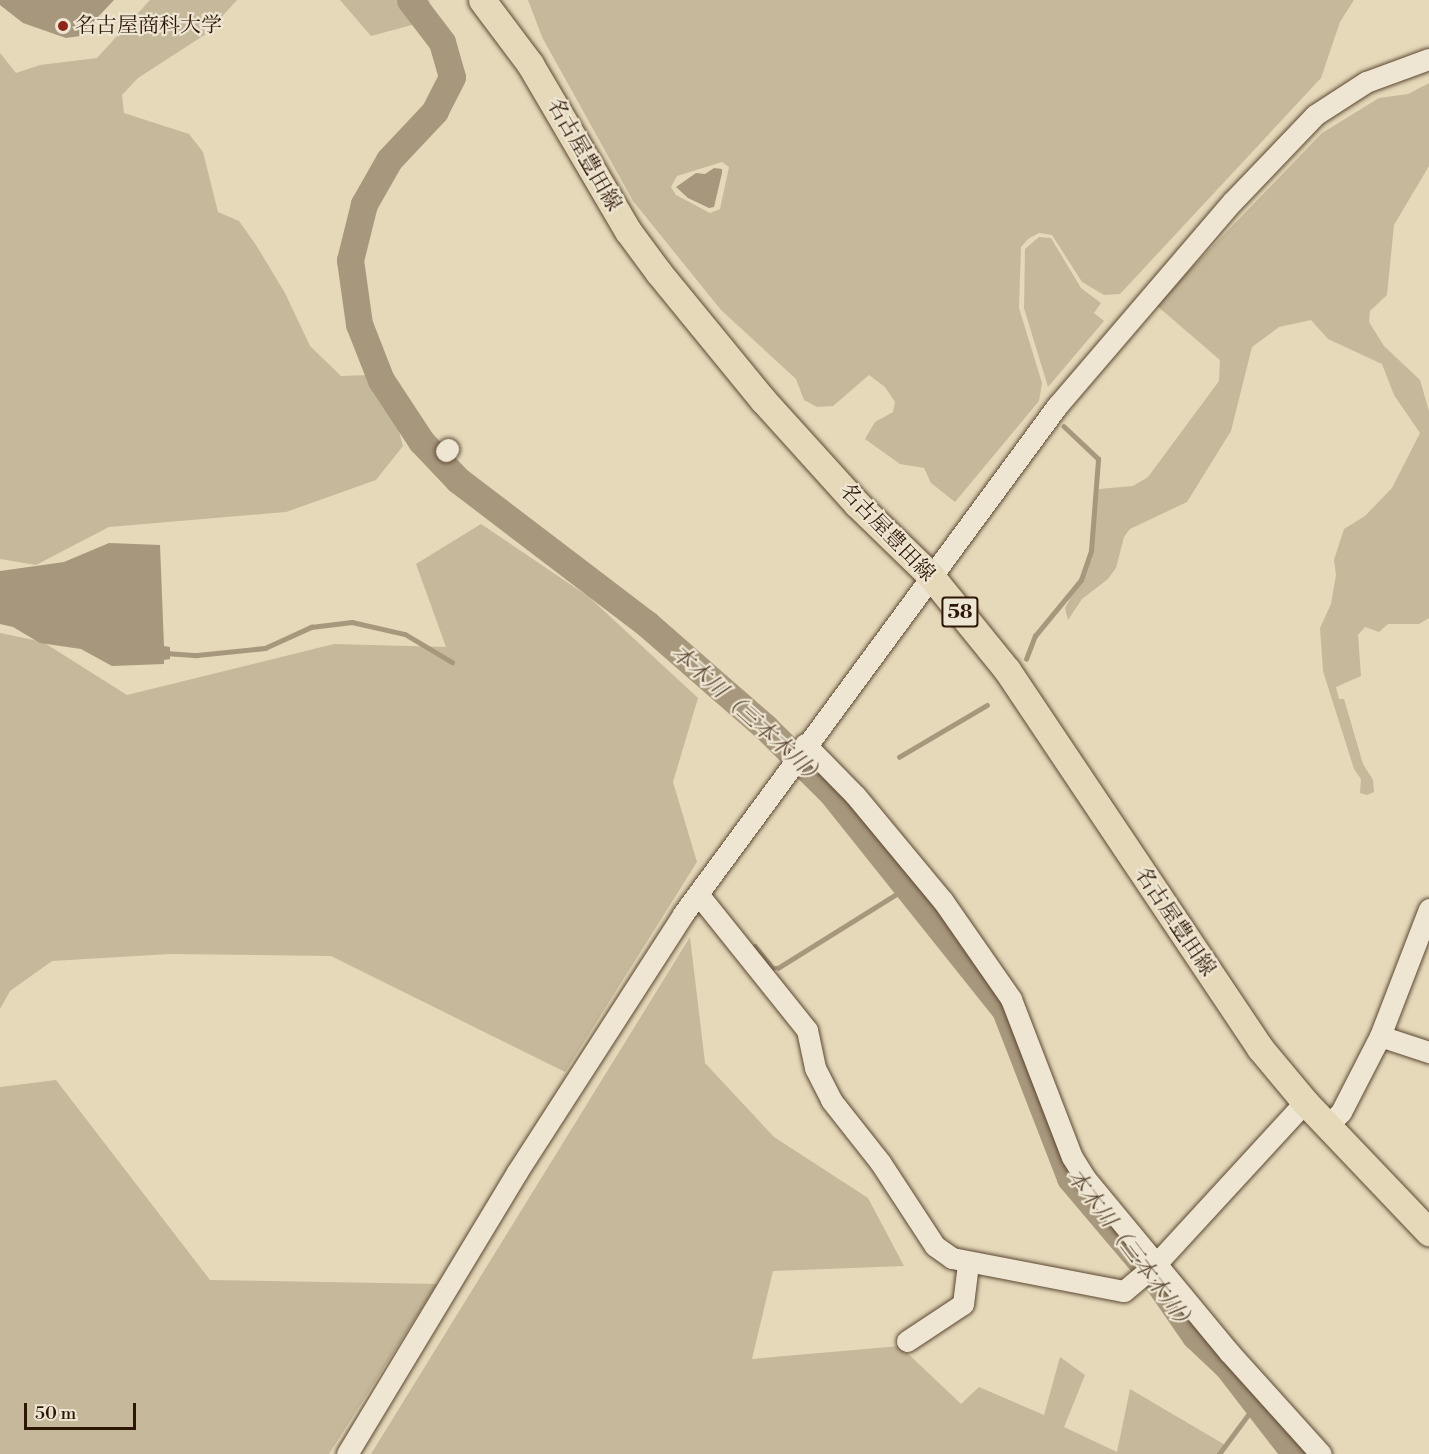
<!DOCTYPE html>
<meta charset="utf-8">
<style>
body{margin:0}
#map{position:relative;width:1429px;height:1454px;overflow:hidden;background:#e5d9ba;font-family:"Libre Bodoni","Noto Serif JP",serif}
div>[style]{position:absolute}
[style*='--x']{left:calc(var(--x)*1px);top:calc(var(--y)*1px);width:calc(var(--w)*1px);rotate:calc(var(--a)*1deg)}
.green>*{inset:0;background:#c6b89b}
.water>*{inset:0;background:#a7977c}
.stream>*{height:4.5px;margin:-2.25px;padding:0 2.25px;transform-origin:2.25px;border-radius:2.25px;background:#a7977c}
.river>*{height:27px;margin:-13.5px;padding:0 13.5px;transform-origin:13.5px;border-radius:13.5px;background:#a7977c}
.roads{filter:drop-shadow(0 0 2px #5c4732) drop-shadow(0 0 2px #5c4732)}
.minor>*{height:21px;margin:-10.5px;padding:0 10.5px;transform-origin:10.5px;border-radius:10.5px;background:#eee6d2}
.major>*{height:27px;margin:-13.5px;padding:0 13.5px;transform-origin:13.5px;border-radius:13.5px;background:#e5d9ba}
.dots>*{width:16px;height:16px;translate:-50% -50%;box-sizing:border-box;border:3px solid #eee6d2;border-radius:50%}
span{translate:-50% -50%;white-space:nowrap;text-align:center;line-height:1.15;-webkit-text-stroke:4.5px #eee6d2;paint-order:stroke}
.shield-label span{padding:2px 4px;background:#eee6d2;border:2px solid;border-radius:4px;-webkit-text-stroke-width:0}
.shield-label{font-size:20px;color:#2e1605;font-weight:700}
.poi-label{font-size:21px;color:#2e1605}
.left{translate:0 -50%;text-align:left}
.street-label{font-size:21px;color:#2e1605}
.water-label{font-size:22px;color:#5e4a35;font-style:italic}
.scale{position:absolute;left:24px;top:1403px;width:112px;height:27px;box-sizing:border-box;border:3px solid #2e1605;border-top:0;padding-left:8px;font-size:18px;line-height:21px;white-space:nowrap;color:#2e1605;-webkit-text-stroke:4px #eee6d2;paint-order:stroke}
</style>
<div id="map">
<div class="green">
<div style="clip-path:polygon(150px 0,237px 0,206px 34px,138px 78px,122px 95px,124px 113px,189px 134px,203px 152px,218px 212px,239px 221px,256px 245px,285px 293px,310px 346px,341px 376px,370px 375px,396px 421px,403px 446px,376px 480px,286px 512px,109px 527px,36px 565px,0 559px,0 53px,16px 73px,40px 65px,97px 58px)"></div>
<div style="clip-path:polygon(340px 0,429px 0,434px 19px,371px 36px)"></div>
<div style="clip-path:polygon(evenodd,528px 0,1354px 0,1340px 22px,1321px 78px,1120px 294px,1104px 295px,1082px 282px,1052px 235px,1039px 233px,1028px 239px,1021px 247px,1019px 308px,1042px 383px,1039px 401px,955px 502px,931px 483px,924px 468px,900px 464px,865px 439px,875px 422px,893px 412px,895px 402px,885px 387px,869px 375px,833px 406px,817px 407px,804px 400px,796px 379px,721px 310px,633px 201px,542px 37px,528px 0,722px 162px,729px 167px,720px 209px,710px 213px,676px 195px,671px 187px,677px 176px,722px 162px)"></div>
<div style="clip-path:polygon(1429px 83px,1429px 166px,1394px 225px,1387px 295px,1370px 311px,1369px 322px,1384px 346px,1420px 380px,1429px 411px,1429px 618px,1419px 624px,1388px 624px,1379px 632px,1365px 627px,1358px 635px,1361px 676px,1336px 687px,1339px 699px,1344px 699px,1363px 764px,1373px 780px,1374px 792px,1367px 795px,1360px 793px,1361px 779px,1354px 769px,1323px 671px,1320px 628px,1331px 604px,1336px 575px,1334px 560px,1344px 529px,1365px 516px,1392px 488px,1420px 433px,1394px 395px,1382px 364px,1328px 339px,1311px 320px,1279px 327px,1252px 347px,1231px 431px,1187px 502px,1130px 529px,1124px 537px,1116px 568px,1108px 579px,1082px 599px,1068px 620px,1065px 608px,1091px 560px,1099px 489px,1133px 486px,1148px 477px,1219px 381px,1220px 360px,1156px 305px,1322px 133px,1379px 98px,1408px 94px)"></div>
<div style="clip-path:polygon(1039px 237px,1051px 238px,1081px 288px,1101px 303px,1094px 313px,1104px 321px,1048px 387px,1024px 308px,1025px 249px)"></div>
<div style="clip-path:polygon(481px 524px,589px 597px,698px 698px,673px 782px,697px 862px,565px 1072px,331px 956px,170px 954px,52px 961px,10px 991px,0 1009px,0 633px,43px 642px,127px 695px,334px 644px,446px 647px,416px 564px)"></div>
<div style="clip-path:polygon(690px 937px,705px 1063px,774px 1137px,868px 1198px,904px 1266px,773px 1271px,752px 1359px,900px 1346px,961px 1404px,979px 1387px,1044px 1415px,1060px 1357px,1085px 1375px,1064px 1427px,1117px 1452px,1130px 1389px,1227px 1446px,1219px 1454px,371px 1454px)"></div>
<div style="clip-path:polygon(56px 1080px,210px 1280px,437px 1284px,329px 1454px,0 1454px,0 1087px)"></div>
</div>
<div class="water">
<div style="clip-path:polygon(0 0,114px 0,80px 36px,66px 38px,23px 23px,0 5px)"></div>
<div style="clip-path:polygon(714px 168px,722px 169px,722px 173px,714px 207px,709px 208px,688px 198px,676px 187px,696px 173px,705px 174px)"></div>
<div style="clip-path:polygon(109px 543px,160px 545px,164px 646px,170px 647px,170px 659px,164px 660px,164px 664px,112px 666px,81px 649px,40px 643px,13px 627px,0 624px,0 571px,64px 562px)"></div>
</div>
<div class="stream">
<div style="--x:165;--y:653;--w:32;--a:4"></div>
<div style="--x:197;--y:655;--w:68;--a:-5.9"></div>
<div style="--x:265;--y:648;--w:51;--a:-24.5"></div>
<div style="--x:311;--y:627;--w:41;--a:-7"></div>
<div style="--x:352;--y:622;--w:54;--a:12.8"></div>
<div style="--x:405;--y:634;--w:55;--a:30.8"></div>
<div style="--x:1026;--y:659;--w:25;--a:-69"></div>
<div style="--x:1035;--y:636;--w:72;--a:-50.6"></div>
<div style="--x:1081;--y:580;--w:31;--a:-71"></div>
<div style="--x:1091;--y:551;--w:92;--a:-85.6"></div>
<div style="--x:1098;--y:459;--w:47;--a:-136.7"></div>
<div style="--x:899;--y:757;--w:102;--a:-30.6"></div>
<div style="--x:755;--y:946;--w:28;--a:51"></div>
<div style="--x:773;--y:968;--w:5;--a:0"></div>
<div style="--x:778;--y:968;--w:155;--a:-32"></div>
<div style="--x:1219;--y:1454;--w:62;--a:-53.5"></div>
</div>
<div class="river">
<div style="--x:410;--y:0;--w:53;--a:52.7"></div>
<div style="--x:442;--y:42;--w:36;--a:74"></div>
<div style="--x:452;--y:77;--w:38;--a:117"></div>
<div style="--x:435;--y:111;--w:67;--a:133.2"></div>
<div style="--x:389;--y:160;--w:51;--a:119.6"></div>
<div style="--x:364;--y:204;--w:58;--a:104"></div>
<div style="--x:350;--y:260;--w:65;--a:82"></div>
<div style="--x:359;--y:324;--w:60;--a:68.6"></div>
<div style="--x:381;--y:380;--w:73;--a:56.7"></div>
<div style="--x:421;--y:441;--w:54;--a:46.5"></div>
<div style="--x:458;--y:480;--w:238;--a:37.3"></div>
<div style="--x:647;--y:624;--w:157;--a:41.1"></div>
<div style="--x:765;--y:727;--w:93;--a:44.6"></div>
<div style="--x:831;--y:792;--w:279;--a:51.4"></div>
<div style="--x:1005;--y:1010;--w:180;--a:68.8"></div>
<div style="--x:1070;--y:1178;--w:135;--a:49.8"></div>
<div style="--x:1157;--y:1281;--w:67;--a:55.4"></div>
<div style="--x:1195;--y:1336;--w:44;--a:43.2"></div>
<div style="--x:1227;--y:1366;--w:111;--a:52.3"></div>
</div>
<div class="roads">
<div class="minor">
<div style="--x:446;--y:451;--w:3;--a:-45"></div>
<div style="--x:805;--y:744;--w:71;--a:45.6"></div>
<div style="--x:855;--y:795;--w:138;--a:50.3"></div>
<div style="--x:943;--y:901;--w:119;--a:55.2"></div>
<div style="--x:1011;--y:999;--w:169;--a:68.9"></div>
<div style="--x:1072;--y:1157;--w:25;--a:58"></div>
<div style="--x:1085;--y:1178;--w:226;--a:50.4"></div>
<div style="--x:1229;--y:1352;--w:137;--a:48"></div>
<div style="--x:698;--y:894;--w:174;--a:51.3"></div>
<div style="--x:807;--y:1030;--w:39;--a:78"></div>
<div style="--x:815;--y:1068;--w:36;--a:63"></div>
<div style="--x:831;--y:1100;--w:79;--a:51.7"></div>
<div style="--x:880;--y:1162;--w:100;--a:56.8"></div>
<div style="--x:935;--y:1246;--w:21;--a:35"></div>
<div style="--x:952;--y:1258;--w:175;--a:10.9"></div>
<div style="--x:1124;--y:1291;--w:40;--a:-40"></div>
<div style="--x:1155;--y:1265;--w:222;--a:-47.4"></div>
<div style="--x:1380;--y:1036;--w:52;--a:18.1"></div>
<div style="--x:1327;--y:1126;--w:20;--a:-45"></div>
<div style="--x:1341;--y:1112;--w:85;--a:-62.8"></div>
<div style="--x:1380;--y:1036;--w:136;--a:-68.9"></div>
<div style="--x:907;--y:1341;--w:67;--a:-33.5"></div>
<div style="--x:963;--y:1304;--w:40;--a:-82.9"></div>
<div style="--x:347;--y:1454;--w:329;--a:-58.9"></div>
<div style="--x:517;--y:1172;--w:307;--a:-57.2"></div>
<div style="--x:683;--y:914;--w:631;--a:-53.64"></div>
<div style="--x:1057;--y:406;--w:269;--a:-49.4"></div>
<div style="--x:1232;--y:202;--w:120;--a:-46.3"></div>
<div style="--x:1315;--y:115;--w:61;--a:-32.9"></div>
<div style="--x:1366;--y:82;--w:67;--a:-20.1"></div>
</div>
<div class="major">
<div style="--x:482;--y:0;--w:80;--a:53.1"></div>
<div style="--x:530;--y:64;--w:194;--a:59.6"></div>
<div style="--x:628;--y:231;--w:52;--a:53.6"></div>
<div style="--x:659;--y:273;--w:164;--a:50.7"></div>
<div style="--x:763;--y:400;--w:140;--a:47.9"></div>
<div style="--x:857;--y:504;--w:102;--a:44.2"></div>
<div style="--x:930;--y:575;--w:122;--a:51"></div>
<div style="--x:1007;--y:670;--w:455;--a:56.2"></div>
<div style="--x:1260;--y:1048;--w:70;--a:50.2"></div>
<div style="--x:1305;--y:1102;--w:180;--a:46.4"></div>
</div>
</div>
<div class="dots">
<div style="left:63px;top:26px;background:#8f2418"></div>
</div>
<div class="shield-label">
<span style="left:960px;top:612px">58</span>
</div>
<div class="poi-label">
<span class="left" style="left:75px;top:26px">名古屋商科大学</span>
</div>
<div class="street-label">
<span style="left:584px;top:155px;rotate:60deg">名古屋豊田線</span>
<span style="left:887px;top:533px;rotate:46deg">名古屋豊田線</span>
<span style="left:1175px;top:922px;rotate:56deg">名古屋豊田線</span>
</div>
<div class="water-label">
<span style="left:748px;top:716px;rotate:42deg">本木川（三本木川）</span>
<span style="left:1131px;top:1251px;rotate:53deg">本木川（三本木川）</span>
</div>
<div class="scale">50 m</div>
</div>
